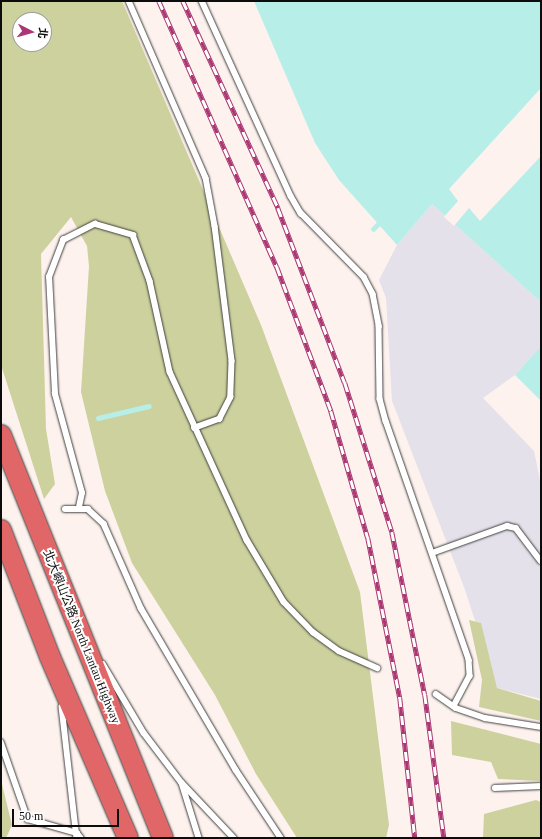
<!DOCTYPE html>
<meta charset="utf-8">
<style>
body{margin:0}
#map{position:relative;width:542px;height:839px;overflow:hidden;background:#fdf2ed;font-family:"Times New Roman","Noto Sans TC",serif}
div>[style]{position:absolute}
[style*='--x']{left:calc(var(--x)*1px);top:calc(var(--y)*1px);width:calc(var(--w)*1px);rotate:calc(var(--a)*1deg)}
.industrial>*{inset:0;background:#e5e1ea}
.forest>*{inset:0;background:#cdd19d}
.water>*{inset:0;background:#b8eee8}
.pier>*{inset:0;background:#fdf2ed}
.stream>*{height:4.5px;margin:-2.25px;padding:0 2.25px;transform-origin:2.25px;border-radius:2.25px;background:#b8eee8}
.roads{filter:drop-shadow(0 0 1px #3f3f3f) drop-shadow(0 0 1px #3f3f3f)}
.lane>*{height:5.5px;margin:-2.75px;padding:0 2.75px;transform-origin:2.75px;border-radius:2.75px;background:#fff}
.highway>*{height:20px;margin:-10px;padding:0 10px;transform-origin:10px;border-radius:10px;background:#e16668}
.rail>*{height:4.5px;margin-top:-2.25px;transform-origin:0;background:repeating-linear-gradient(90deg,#fff 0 9px,#aa3672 0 18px);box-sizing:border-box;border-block:1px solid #aa3672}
span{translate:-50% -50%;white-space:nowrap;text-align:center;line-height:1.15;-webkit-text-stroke:4px #fff;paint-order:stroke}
.street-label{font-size:12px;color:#0c0c0c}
.frame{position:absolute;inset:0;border:2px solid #0c0c0c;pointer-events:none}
.north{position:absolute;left:12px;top:12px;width:40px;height:40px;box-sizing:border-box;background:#fff;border:1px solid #9e9e9e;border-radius:50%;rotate:96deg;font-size:11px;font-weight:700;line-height:16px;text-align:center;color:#0c0c0c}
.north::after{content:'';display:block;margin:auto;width:14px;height:18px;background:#aa3672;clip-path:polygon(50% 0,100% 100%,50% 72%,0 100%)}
.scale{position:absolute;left:12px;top:809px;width:107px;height:18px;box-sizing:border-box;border:2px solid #0c0c0c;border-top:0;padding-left:5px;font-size:12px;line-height:14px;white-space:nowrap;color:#0c0c0c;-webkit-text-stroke:3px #fff;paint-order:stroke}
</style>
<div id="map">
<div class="industrial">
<div style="clip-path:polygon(432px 204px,541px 302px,541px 346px,515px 375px,483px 398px,534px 451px,541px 485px,541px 699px,497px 688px,464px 587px,392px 401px,386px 298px,379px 280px,397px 245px)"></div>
</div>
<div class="forest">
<div style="clip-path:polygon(evenodd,1px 1px,122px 1px,261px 325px,360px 592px,389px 825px,386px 838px,297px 838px,256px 774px,215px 695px,132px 563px,105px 491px,81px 392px,89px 266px,87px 246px,71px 217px,41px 254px,46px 429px,55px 484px,44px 499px,1px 365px,1px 1px,20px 20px,44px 20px,44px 44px,20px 44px,20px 20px)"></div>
<div style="clip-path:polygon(469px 620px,481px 623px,497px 688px,541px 701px,541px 721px,479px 707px,482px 680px)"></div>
<div style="clip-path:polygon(451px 721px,541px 744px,541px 781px,498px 779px,491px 762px,452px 755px)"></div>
<div style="clip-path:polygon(1px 780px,12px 825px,6px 838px,1px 838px)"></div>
<div style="clip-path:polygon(536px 800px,541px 802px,541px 838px,483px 838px,484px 814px)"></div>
</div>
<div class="water">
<div style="clip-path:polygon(254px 1px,541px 1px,541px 302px,432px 204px,397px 245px,339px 180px,315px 143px)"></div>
<div style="clip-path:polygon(541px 346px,541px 401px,515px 375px)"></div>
</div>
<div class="pier">
<div style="clip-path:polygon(541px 88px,541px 156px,480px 221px,469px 208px,454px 226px,444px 217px,458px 201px,449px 189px)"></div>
</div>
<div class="stream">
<div style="--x:373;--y:229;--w:7;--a:-45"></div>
<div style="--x:98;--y:418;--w:52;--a:-13.2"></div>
</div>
<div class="roads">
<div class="lane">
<div style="--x:129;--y:1;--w:193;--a:66.5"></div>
<div style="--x:206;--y:178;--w:49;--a:79.4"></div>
<div style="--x:215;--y:226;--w:136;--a:82.8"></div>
<div style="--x:232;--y:361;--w:36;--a:92"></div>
<div style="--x:231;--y:397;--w:25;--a:117"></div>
<div style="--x:220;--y:419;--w:27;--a:160"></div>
<div style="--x:202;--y:1;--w:214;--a:65.5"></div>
<div style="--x:291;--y:196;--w:20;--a:60"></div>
<div style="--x:301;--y:213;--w:90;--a:45.5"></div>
<div style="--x:364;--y:277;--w:19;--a:62"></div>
<div style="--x:373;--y:294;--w:33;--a:79"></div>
<div style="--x:379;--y:326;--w:73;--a:89.2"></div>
<div style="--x:380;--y:399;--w:23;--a:75"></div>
<div style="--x:386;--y:421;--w:253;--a:70.8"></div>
<div style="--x:469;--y:660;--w:16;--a:86"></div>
<div style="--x:470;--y:676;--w:34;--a:118"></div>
<div style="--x:79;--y:507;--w:14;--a:-78"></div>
<div style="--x:82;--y:493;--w:103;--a:-105.3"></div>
<div style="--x:55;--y:394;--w:117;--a:-92.9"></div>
<div style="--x:49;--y:277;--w:40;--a:-69"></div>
<div style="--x:63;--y:240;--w:36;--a:-27"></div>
<div style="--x:95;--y:224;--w:40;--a:16"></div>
<div style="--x:133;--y:235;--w:49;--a:69.7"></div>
<div style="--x:150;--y:281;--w:93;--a:77.6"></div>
<div style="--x:170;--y:372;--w:185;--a:65.4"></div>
<div style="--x:247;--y:540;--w:72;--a:59.2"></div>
<div style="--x:284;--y:602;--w:42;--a:46"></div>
<div style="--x:313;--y:632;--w:32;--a:36"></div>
<div style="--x:339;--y:651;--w:42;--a:24.1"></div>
<div style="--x:65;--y:509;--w:23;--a:0"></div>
<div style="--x:88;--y:509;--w:22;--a:43"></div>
<div style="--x:104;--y:524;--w:92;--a:66.2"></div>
<div style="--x:141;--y:608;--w:188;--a:59.6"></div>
<div style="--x:236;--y:770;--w:82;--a:56.5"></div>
<div style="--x:432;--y:553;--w:80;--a:-19.8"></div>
<div style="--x:507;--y:526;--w:9;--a:13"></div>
<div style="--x:516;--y:528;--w:41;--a:52.9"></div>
<div style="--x:103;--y:664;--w:80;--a:59.3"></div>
<div style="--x:144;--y:733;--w:63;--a:52.8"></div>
<div style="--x:182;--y:783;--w:76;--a:46.6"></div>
<div style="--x:436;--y:694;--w:24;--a:35"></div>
<div style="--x:456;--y:708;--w:31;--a:19"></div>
<div style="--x:485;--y:718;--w:57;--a:9.1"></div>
<div style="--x:62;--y:707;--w:132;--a:83.5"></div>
<div style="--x:1;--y:742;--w:82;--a:70.7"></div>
<div style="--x:28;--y:819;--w:51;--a:15.9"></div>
<div style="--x:77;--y:833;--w:6;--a:51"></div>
<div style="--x:182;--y:783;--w:58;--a:72.8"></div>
<div style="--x:495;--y:788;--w:46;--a:-2.5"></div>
</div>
<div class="highway">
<div style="--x:1;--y:435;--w:434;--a:68.1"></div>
<div style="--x:1;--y:530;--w:136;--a:68.9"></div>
<div style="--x:50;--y:657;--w:197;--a:66.7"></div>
</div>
</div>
<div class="rail">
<div style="--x:159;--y:1;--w:291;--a:66.1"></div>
<div style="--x:277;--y:267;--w:154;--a:69.4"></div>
<div style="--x:331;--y:411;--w:132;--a:73.8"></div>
<div style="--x:368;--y:538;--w:163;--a:78.7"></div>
<div style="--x:400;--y:698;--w:141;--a:83.9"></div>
<div style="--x:183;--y:1;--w:228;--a:65.3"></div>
<div style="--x:278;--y:208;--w:187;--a:69.1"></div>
<div style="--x:345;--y:383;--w:156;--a:72.5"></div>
<div style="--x:392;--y:532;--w:166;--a:78.6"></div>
<div style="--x:425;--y:695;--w:144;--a:82.4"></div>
</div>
<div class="street-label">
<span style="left:81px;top:637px;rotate:68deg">北大嶼山公路 North Lantau Highway</span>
</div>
<div class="frame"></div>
<div class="north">北</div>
<div class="scale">50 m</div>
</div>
